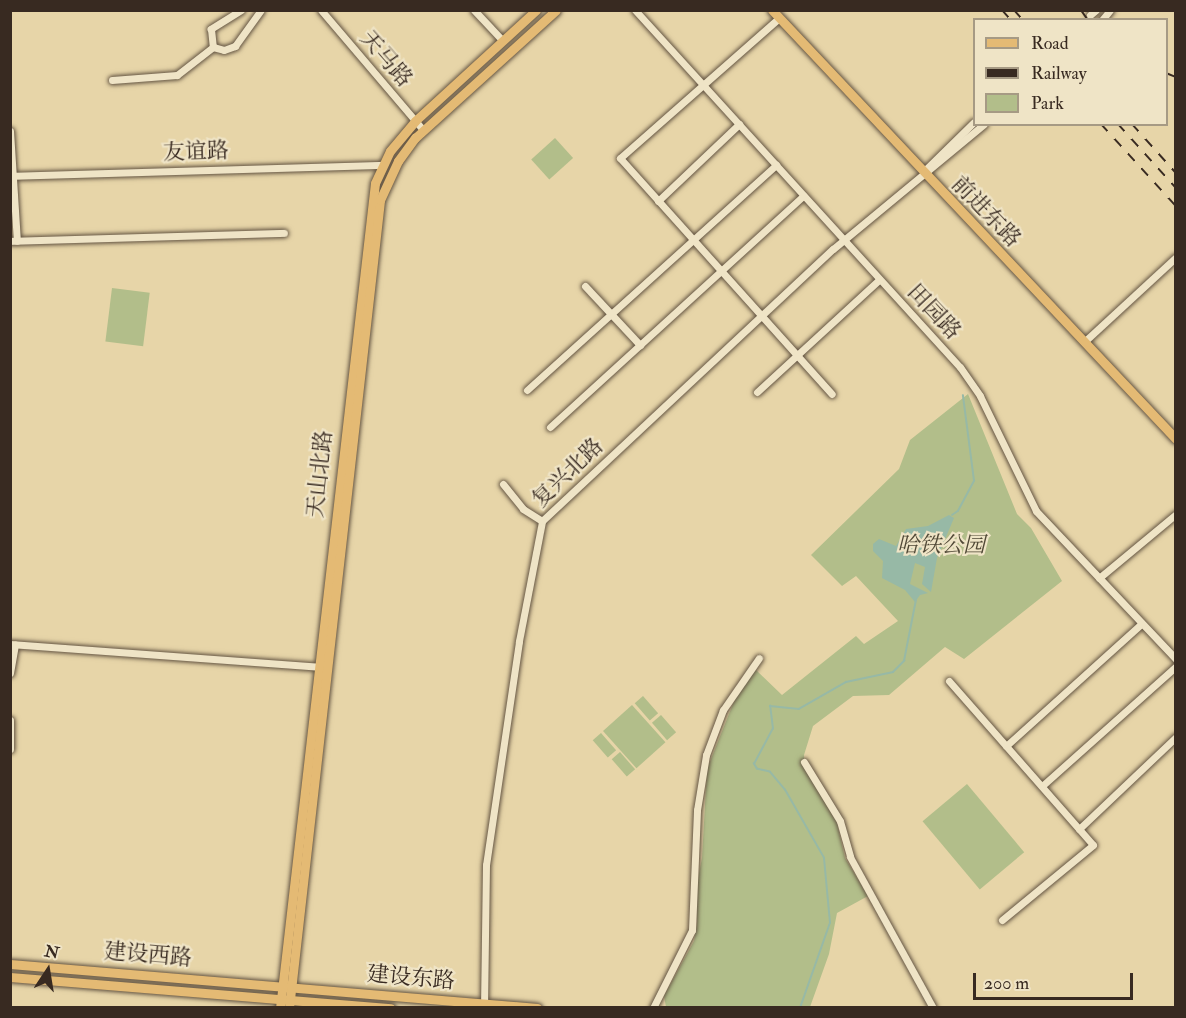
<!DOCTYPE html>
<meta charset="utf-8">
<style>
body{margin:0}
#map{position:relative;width:1186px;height:1018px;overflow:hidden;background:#e7d5a8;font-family:"IM FELL Double Pica","Noto Serif SC",serif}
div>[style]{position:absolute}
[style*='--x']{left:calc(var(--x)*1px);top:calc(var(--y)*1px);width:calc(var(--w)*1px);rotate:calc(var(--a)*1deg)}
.green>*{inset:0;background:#b2be8a;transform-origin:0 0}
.water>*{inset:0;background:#97b9a6}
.stream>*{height:1.5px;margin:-0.75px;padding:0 0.75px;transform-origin:0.75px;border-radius:0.75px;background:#97b9a6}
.roads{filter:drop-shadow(0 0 2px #645543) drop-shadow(0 0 2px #645543)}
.minor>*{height:7px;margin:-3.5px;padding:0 3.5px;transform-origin:3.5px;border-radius:3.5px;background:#efe4c6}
.major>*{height:9px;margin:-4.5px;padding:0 4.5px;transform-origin:4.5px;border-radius:4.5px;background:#e4ba74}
.rail>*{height:1.5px;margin-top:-0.75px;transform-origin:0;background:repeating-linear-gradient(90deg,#382a21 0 10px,transparent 0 20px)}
span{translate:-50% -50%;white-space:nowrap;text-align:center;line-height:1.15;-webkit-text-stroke:4.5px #efe4c6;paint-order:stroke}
.street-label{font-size:22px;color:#382a21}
.park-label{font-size:22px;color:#504836;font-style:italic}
.frame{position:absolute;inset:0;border:12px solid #382a21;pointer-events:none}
.legend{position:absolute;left:973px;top:18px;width:195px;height:108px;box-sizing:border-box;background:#efe4c6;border:2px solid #a69a84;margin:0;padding:8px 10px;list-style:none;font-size:18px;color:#382a21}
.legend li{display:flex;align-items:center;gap:12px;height:30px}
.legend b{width:30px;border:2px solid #a69a84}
.north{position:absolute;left:18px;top:940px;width:60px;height:60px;-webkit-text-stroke:4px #efe4c6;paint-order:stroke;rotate:12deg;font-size:16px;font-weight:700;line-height:24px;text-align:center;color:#382a21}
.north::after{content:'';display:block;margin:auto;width:21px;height:27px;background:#382a21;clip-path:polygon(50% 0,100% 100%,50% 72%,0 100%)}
.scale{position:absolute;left:973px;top:973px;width:160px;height:27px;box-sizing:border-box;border:3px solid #382a21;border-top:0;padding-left:8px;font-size:18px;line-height:21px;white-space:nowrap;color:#382a21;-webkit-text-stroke:4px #efe4c6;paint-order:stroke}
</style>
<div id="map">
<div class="green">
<div style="left:555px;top:138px;width:27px;height:32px;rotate:48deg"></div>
<div style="left:112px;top:288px;width:38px;height:54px;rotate:7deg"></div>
<div style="clip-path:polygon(968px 394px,1017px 514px,1031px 528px,1062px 581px,964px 659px,945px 647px,889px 695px,853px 696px,813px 726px,804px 755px,805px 770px,837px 823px,845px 858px,868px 896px,837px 913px,829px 954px,810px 1007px,666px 1007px,664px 996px,694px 941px,697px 923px,696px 889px,702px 858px,707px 769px,737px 694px,755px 669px,782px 695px,856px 636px,864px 644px,898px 621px,856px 576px,842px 586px,811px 555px,899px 469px,910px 440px)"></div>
<div style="left:643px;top:696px;width:23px;height:11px;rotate:49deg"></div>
<div style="left:632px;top:705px;width:50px;height:39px;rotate:48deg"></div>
<div style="left:661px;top:715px;width:23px;height:12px;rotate:49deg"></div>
<div style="left:601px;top:733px;width:23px;height:11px;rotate:49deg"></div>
<div style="left:620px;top:752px;width:23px;height:11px;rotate:49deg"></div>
<div style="left:967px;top:784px;width:89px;height:58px;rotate:50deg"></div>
</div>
<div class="water">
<div style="clip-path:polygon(949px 515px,954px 518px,937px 558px,931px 592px,922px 584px,925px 567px,915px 563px,910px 584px,928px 593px,920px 595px,915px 602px,905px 590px,882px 578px,883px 561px,873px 551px,873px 544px,879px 539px,896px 546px,906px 529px,928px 526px)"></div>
</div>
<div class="stream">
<div style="--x:952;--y:515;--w:7;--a:-34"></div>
<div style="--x:958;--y:511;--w:34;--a:-62"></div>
<div style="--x:974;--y:481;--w:86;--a:-97.4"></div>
<div style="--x:800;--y:1008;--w:90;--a:-70.6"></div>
<div style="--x:830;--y:923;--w:65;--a:-95.3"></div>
<div style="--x:824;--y:858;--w:78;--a:-119.8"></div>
<div style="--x:785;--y:790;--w:23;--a:-130"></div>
<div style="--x:770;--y:772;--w:13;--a:-167"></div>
<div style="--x:757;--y:769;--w:6;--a:-121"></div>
<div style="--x:754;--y:764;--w:40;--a:-62"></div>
<div style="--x:773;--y:729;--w:23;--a:-97"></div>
<div style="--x:770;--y:706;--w:29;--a:6"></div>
<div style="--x:799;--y:709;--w:54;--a:-29.9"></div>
<div style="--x:846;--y:682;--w:48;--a:-12"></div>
<div style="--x:893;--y:672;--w:16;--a:-45"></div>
<div style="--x:904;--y:661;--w:62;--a:-78.9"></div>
</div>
<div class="roads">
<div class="minor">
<div style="--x:241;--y:10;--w:36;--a:148"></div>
<div style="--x:211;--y:29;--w:18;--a:84"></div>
<div style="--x:213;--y:47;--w:11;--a:15"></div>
<div style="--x:224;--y:50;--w:12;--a:-20"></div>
<div style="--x:235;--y:46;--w:44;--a:-54.2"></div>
<div style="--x:321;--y:10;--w:157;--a:49.6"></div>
<div style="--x:474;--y:10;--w:42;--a:46.9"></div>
<div style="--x:635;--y:10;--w:483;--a:47.7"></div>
<div style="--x:960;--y:367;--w:35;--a:55"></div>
<div style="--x:980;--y:396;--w:128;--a:64"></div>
<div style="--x:1036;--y:511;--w:204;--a:46.6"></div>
<div style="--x:1090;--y:15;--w:8;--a:-40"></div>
<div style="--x:779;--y:18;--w:212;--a:138.6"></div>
<div style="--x:620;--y:158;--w:317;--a:48.1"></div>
<div style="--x:1102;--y:20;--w:13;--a:-51"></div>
<div style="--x:112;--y:80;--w:65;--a:-4.4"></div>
<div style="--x:177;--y:75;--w:46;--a:-37.9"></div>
<div style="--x:10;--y:131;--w:110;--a:86.4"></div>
<div style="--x:923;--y:172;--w:71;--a:-44.4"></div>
<div style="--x:10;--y:176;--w:373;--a:-1.7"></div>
<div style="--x:658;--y:201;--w:112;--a:-43.5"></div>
<div style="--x:10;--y:241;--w:274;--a:-1.7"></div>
<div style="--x:585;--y:286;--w:81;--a:47"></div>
<div style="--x:1084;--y:342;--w:125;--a:-42.7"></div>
<div style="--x:527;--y:390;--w:336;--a:-42.1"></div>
<div style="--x:757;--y:392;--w:166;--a:-42.6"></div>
<div style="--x:550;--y:427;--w:343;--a:-42.4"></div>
<div style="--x:503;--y:484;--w:32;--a:51"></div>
<div style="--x:523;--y:509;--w:22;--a:32"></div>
<div style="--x:1099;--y:578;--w:100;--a:-39.7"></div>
<div style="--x:10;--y:644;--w:313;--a:4.2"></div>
<div style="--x:10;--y:673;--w:29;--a:-80"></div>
<div style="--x:949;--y:681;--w:218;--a:48.7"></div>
<div style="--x:1093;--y:845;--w:118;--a:140.5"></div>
<div style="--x:10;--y:720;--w:29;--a:90"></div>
<div style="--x:1006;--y:746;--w:183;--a:-42.1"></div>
<div style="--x:804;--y:762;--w:69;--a:58.6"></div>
<div style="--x:840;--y:821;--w:37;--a:74"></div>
<div style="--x:850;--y:857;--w:172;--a:61.2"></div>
<div style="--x:1042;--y:786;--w:180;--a:-41.8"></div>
<div style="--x:1079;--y:829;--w:134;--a:-43.5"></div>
<div style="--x:484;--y:1008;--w:143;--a:-89.2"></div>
<div style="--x:486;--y:865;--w:226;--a:-81.6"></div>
<div style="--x:519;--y:641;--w:122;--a:-79.1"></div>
<div style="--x:542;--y:521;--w:398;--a:-43.1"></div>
<div style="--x:833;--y:249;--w:196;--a:-39.6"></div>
<div style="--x:653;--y:1008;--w:87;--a:-63.4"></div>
<div style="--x:692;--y:930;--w:120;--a:-87.6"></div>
<div style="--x:697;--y:810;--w:56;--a:-80.7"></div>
<div style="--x:706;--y:755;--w:48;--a:-69.3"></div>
<div style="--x:723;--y:710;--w:63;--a:-55.3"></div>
</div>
<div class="major">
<div style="--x:772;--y:10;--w:589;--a:46.72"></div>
<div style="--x:10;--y:964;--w:529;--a:4.77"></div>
<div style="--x:10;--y:977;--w:382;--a:4.7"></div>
<div style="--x:280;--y:1008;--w:830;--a:-83.43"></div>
<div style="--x:375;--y:183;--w:35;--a:-65"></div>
<div style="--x:390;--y:151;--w:39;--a:-50"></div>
<div style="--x:415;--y:121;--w:164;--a:-42.5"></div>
<div style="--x:289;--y:1008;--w:813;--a:-83.57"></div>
<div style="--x:380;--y:200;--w:43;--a:-65.2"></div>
<div style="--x:398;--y:161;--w:29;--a:-54"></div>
<div style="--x:415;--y:138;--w:190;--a:-42.2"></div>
</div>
</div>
<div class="rail">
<div style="--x:1002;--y:10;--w:13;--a:48"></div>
<div style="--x:1014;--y:10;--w:13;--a:48"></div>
<div style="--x:1081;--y:10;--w:12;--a:55"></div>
<div style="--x:1166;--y:73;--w:11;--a:22"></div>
<div style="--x:1101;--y:124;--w:111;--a:47.6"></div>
<div style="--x:1118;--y:124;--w:86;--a:47.8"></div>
<div style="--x:1132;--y:124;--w:66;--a:48.1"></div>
</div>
<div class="street-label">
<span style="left:386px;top:59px;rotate:49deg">天马路</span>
<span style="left:196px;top:152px;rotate:-2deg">友谊路</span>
<span style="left:986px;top:212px;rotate:46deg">前进东路</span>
<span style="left:934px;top:312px;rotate:47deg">田园路</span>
<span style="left:568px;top:473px;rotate:-44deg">复兴北路</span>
<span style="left:320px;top:474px;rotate:-84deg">天山北路</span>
<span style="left:148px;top:955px;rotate:5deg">建设西路</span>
<span style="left:411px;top:978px;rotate:5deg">建设东路</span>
</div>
<div class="park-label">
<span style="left:941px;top:546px">哈铁公园</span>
</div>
<div class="frame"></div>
<ul class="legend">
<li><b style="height:8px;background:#e4ba74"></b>Road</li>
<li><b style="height:8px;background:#382a21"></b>Railway</li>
<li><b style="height:16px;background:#b2be8a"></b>Park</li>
</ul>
<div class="north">N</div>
<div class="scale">200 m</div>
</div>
